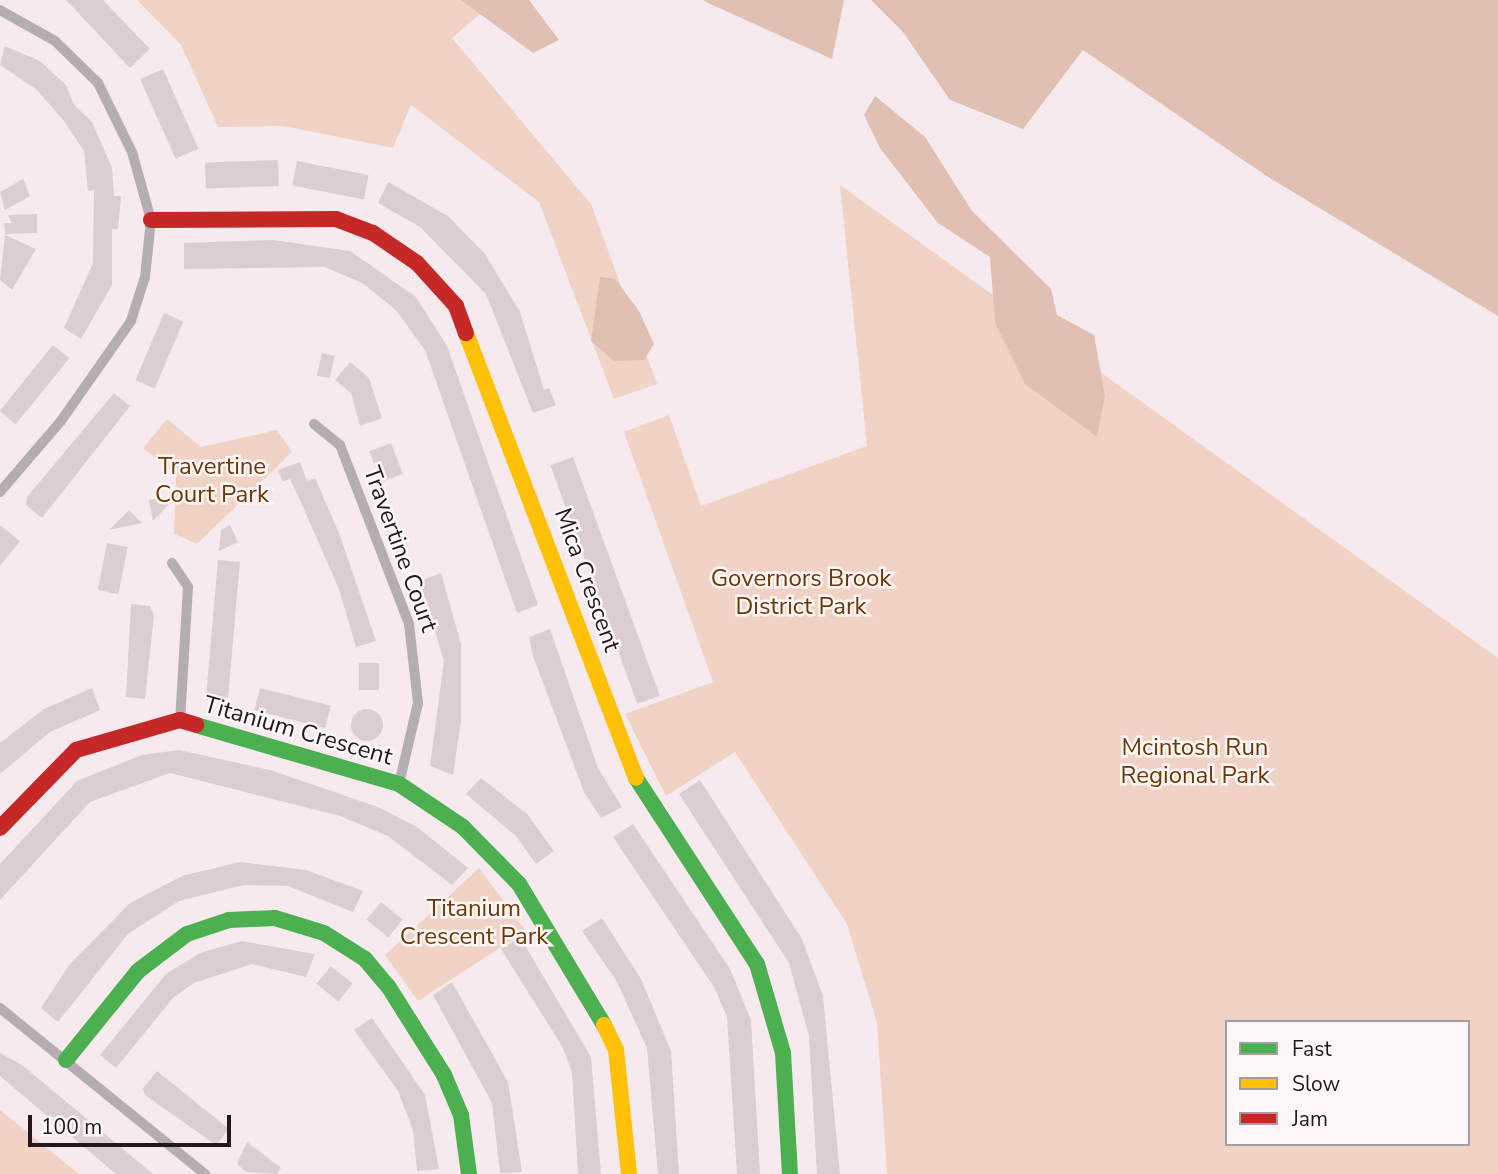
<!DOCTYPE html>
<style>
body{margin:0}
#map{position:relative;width:1498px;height:1174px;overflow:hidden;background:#f6eaef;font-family:"Nunito Sans",sans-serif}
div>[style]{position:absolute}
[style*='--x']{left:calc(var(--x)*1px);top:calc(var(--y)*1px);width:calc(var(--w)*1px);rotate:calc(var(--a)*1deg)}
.green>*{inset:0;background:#f1d3c5}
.forest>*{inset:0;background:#dfc0b2}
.building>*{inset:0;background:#daced0;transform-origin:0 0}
.round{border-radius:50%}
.street>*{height:10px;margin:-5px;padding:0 5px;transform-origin:5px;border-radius:5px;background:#b4aeb3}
.fast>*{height:16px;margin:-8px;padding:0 8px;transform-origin:8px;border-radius:8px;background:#4caf50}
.slow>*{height:16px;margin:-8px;padding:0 8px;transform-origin:8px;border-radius:8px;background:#ffc107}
.jam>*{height:16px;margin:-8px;padding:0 8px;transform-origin:8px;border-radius:8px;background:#c62828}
span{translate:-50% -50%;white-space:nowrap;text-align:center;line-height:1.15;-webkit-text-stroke:5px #fdf7f9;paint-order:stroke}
.park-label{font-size:24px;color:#703701}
.street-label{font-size:24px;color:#22181d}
.legend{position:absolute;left:1225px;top:1020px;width:245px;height:126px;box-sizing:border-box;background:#fdf7f9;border:2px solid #a59ea1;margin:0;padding:9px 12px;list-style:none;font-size:21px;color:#22181d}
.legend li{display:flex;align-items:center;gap:14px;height:35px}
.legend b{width:35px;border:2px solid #a59ea1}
.scale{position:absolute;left:28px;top:1115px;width:203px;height:32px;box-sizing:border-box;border:4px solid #22181d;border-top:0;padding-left:9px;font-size:21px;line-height:24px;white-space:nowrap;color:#22181d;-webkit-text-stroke:5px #fdf7f9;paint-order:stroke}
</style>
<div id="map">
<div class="green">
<div style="clip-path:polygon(137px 0,496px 0,452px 38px,591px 204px,657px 384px,614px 399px,539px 202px,411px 105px,393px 148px,283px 126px,218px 127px,181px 45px)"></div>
<div style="clip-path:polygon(evenodd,840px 185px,1498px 658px,1498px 1174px,887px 1174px,877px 1023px,847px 924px,735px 752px,666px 796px,625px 714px,713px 682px,624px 432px,669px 415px,701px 506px,867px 446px,840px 185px,1227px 1022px,1468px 1022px,1468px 1144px,1227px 1144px,1227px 1022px)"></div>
<div style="clip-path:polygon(167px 419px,201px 447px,277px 430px,292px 452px,197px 544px,174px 534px,176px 475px,143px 448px)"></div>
<div style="clip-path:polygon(479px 868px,526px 931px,418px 1001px,385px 955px)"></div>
<div style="clip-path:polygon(0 1110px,79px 1174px,0 1174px)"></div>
</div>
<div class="forest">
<div style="clip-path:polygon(461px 0,529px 0,559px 40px,533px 53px)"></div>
<div style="clip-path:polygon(703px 0,844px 0,832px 59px,708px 3px)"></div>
<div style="clip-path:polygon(871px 0,1498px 0,1498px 316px,1265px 175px,1083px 50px,1023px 129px,950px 100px,903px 32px)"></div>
<div style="clip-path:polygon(875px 96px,925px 137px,972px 211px,1051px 289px,1057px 315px,1094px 335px,1105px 396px,1097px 437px,1025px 384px,995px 323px,990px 257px,938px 223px,880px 148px,864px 115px)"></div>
<div style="clip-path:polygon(600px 277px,615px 279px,639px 311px,654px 344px,644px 360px,614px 361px,591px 341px)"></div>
</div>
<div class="building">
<div style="clip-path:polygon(66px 0,103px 0,150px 49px,130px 68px)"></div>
<div style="clip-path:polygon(5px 46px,40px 61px,66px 85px,74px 105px,92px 122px,112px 168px,114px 196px,121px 196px,118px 229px,112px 229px,112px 285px,81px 339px,64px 328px,93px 263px,94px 190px,88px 191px,84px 151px,64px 121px,37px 90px,0 65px)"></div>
<div style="left:163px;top:69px;width:87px;height:25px;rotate:66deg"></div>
<div style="left:278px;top:160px;width:26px;height:73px;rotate:88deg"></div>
<div style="left:297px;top:161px;width:73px;height:25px;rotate:11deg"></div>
<div style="clip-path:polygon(23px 179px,30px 196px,5px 210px,0 192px)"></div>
<div style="clip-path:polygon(388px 182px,448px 216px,485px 254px,520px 312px,544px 390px,549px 388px,556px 405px,533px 413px,486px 294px,420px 227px,378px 203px)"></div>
<div style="clip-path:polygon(37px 214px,37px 233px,5px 234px,4px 223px,12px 223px,8px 215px)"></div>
<div style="clip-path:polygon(5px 235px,36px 249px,12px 290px,0 280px)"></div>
<div style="clip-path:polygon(273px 240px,350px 251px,416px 297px,447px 346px,538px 605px,517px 613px,425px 350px,395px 309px,362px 283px,325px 267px,184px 269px,184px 243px)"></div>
<div style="left:164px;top:313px;width:21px;height:73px;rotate:23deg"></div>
<div style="left:53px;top:345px;width:21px;height:85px;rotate:39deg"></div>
<div style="left:322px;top:353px;width:13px;height:23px;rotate:13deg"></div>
<div style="clip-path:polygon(350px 362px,369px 378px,382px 418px,360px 426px,351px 393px,335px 380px)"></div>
<div style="clip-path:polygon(114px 393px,130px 406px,42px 518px,26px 505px,27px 497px)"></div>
<div style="left:391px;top:443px;width:33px;height:23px;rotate:69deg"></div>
<div style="left:573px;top:457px;width:254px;height:24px;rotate:70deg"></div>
<div style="clip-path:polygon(300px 462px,307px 481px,315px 478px,339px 533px,376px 641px,356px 647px,339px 589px,299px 498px,290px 479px,283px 482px,278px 470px)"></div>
<div style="clip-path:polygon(166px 497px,168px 505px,153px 521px,149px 500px)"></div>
<div style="clip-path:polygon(129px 510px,142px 523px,109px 530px)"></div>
<div style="clip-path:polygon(0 525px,20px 541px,0 566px)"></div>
<div style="clip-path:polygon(230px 525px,238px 542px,219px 551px,221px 530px)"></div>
<div style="left:107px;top:543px;width:21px;height:48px;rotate:11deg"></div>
<div style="left:218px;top:560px;width:22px;height:140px;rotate:5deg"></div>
<div style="clip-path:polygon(441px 573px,461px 644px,461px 721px,453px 775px,430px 766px,444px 661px,420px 581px)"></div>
<div style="clip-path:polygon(131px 604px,150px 606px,154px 615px,145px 699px,126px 697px)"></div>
<div style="clip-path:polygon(550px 629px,598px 768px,622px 807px,601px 818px,584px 792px,533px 656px,529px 637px)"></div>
<div style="left:379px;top:663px;width:27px;height:20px;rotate:90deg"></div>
<div style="clip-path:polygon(92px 688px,100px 710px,50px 732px,0 774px,0 743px,44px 709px)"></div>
<div style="left:260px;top:688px;width:73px;height:23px;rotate:14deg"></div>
<div class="round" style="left:351px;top:709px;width:32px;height:32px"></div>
<div style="clip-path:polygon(179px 750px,270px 770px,378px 807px,417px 827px,468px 868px,452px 885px,388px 836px,340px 816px,170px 773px,90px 802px,0 900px,0 864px,77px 781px,142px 755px)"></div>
<div style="clip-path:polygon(481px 778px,527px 814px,554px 851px,536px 864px,516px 836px,466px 794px)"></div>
<div style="clip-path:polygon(700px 780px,802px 939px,823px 996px,840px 1174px,817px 1174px,809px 1036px,789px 963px,679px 794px)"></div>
<div style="clip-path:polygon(633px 824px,730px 969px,751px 1020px,760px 1174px,737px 1174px,727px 1017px,714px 987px,613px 837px)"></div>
<div style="clip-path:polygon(240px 862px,306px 870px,363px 891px,353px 912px,288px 886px,244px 885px,179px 901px,128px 934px,58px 1022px,41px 1008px,69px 965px,130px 903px,182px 876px)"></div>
<div style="left:381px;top:902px;width:28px;height:23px;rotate:39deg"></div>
<div style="clip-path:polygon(602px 918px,641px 979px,671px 1051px,679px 1174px,658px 1174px,647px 1048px,616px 980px,582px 931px)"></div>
<div style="clip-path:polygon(520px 937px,591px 1057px,601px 1174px,578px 1174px,572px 1072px,562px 1046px,501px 949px)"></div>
<div style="clip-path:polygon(242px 941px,315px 954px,306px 977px,252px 964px,194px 983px,173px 998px,116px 1068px,100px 1055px,166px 974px,200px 953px)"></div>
<div style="left:331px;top:966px;width:28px;height:23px;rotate:39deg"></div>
<div style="clip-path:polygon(452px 982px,508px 1082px,522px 1172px,500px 1173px,492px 1103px,433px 995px)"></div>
<div style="clip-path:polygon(372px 1018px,425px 1095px,439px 1169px,417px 1171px,413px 1130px,398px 1091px,354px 1030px)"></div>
<div style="clip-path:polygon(0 1053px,22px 1065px,153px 1174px,116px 1174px,0 1076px)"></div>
<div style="clip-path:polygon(157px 1071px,229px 1129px,216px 1145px,145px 1095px,143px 1088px)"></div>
<div style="clip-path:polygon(247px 1142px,281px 1168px,277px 1174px,246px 1172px,237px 1164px)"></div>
</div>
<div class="street">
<div style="--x:0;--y:10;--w:63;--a:29.4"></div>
<div style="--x:55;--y:41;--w:60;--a:44.3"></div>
<div style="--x:98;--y:83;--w:77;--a:63.8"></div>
<div style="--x:132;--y:152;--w:71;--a:74.4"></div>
<div style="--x:151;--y:220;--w:57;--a:96"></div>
<div style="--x:145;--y:277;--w:46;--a:107.7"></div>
<div style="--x:131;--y:321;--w:122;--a:125"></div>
<div style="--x:61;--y:421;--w:94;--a:130.7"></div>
<div style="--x:314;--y:424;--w:33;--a:39"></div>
<div style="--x:340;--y:445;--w:192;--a:68.9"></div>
<div style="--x:409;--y:624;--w:80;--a:83.5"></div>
<div style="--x:418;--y:703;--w:83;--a:103.2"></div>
<div style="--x:172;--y:563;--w:29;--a:56"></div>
<div style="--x:188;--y:587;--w:133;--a:93.4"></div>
<div style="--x:0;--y:1008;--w:264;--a:39"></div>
</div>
<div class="fast">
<div style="--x:196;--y:725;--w:211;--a:16.2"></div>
<div style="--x:399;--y:784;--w:77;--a:33.9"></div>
<div style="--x:463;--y:827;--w:80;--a:45.5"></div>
<div style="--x:519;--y:884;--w:165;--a:58.9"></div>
<div style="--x:636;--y:778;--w:222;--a:57"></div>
<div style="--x:757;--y:964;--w:93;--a:73.7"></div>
<div style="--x:783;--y:1053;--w:121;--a:86.7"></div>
<div style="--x:66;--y:1060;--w:114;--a:-51"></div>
<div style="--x:138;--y:971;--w:61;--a:-37.1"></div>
<div style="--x:187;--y:934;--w:44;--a:-18.4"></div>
<div style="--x:229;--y:920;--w:46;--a:-2.5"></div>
<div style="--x:275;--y:918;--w:51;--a:17"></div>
<div style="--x:324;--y:933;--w:49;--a:32.4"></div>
<div style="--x:365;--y:959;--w:35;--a:50"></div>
<div style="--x:388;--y:986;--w:105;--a:57.8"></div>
<div style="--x:444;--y:1075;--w:43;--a:67"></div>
<div style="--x:461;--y:1115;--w:60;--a:82.3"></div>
</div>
<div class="slow">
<div style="--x:466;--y:333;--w:476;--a:69.1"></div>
<div style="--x:604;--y:1025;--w:28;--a:64"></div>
<div style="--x:616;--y:1050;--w:125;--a:84"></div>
</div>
<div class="jam">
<div style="--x:151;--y:220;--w:185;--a:-0.3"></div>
<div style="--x:336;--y:219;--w:40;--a:21"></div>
<div style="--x:373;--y:233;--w:53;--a:34.3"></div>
<div style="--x:417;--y:263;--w:58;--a:47.8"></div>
<div style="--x:456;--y:306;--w:29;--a:70"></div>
<div style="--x:0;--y:828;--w:109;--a:-45.7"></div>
<div style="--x:76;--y:750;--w:108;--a:-16.1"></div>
<div style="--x:180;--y:720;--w:17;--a:17"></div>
</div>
<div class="park-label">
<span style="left:212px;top:481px">Travertine<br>Court Park</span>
<span style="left:801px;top:593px">Governors Brook<br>District Park</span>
<span style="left:1195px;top:762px">Mcintosh Run<br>Regional Park</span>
<span style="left:474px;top:923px">Titanium<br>Crescent Park</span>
</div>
<div class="street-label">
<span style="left:400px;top:549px;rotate:70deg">Travertine Court</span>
<span style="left:587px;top:580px;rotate:70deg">Mica Crescent</span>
<span style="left:298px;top:731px;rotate:16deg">Titanium Crescent</span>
</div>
<ul class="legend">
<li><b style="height:9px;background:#4caf50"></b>Fast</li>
<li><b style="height:9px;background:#ffc107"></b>Slow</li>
<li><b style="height:9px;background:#c62828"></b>Jam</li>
</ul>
<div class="scale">100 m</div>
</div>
